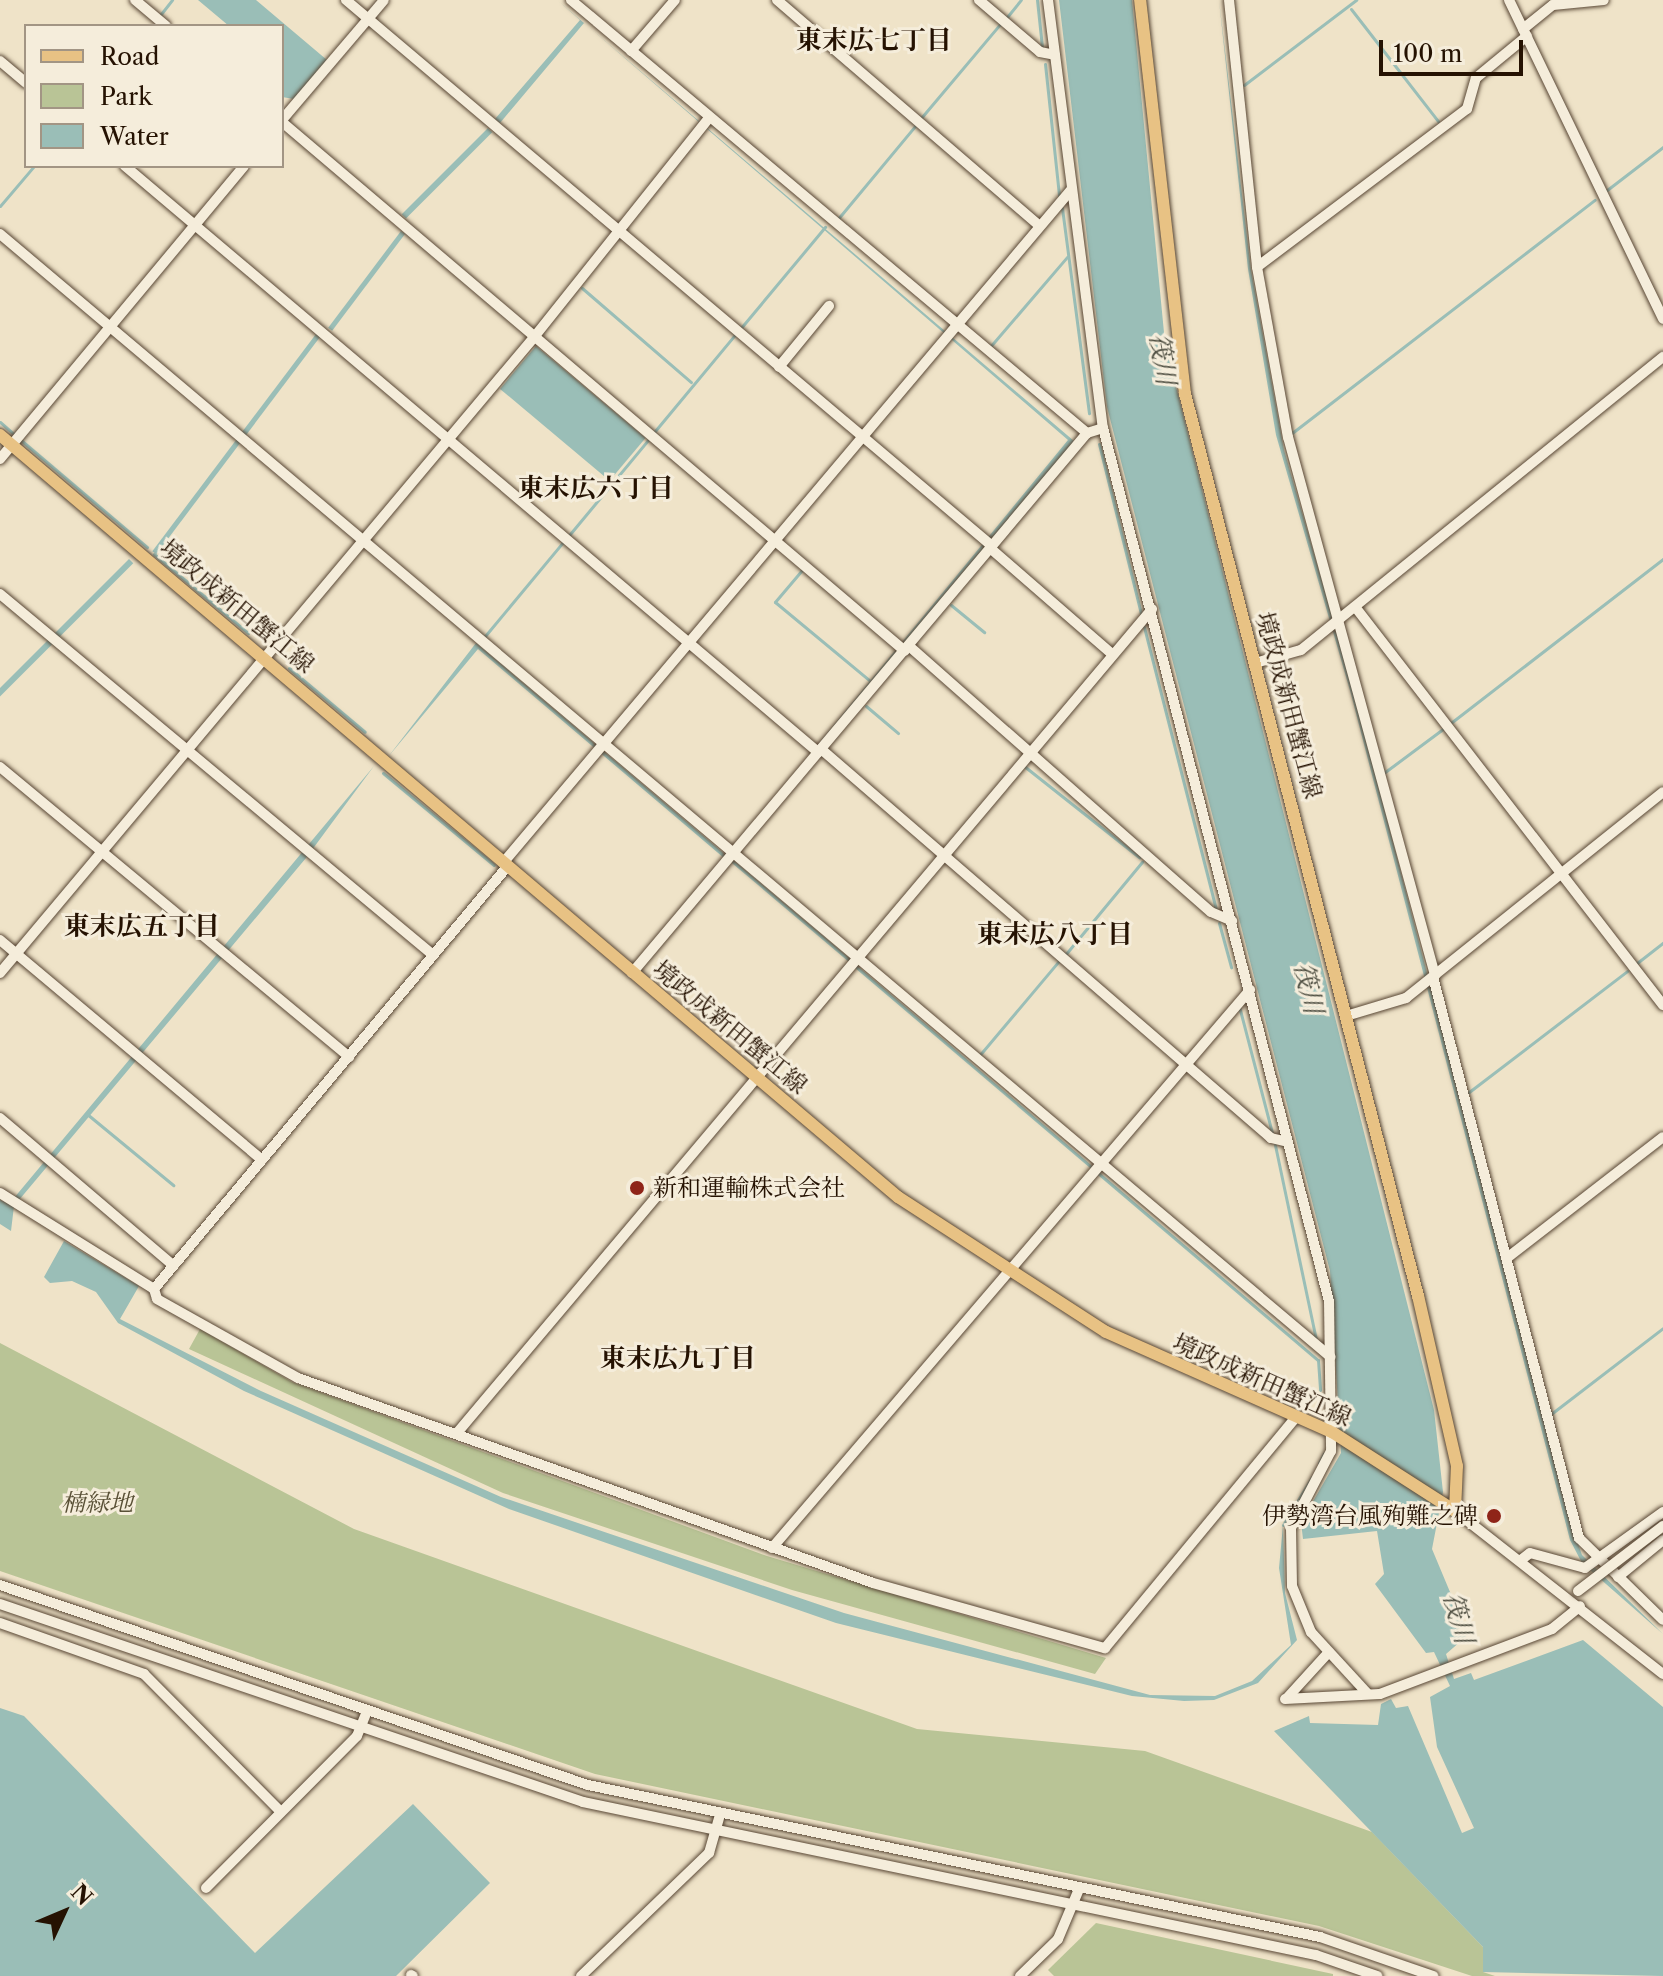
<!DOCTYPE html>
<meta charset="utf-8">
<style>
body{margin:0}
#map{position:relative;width:1663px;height:1976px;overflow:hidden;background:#efe3c8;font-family:"Libre Caslon Text","Noto Serif JP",serif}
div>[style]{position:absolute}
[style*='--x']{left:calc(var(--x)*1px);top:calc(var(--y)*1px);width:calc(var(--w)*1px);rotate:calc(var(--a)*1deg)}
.green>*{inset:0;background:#b9c496}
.water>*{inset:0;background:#9abeb7;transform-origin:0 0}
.stream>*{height:3px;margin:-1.5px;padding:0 1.5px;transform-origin:1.5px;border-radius:1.5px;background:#9abeb7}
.roads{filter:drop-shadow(0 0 2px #584634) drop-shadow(0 0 2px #584634)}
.minor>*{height:10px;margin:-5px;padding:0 5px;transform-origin:5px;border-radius:5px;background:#f5eddb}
.major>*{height:12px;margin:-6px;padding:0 6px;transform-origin:6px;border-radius:6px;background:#e8c284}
.bridges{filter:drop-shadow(0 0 2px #584634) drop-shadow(0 0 2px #584634)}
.minor-bridge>*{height:10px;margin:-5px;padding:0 5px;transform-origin:5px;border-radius:5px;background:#f5eddb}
.dots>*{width:22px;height:22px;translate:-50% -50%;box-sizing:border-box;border:4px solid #f5eddb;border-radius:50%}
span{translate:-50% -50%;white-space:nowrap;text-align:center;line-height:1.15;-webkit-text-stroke:6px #f5eddb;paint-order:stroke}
.street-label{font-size:24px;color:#251202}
.poi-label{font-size:24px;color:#251202}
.left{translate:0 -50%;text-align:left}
.right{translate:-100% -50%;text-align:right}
.park-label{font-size:24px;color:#595036;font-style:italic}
.neighbourhood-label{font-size:26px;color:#251202;font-weight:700}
.water-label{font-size:26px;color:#4e4e41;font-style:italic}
.legend{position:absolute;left:24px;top:24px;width:260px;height:144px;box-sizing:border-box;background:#f5eddb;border:2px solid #a29584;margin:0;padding:10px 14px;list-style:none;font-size:24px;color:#251202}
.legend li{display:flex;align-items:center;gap:16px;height:40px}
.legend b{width:40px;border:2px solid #a29584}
.north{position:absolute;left:24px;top:1872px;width:80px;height:80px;-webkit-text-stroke:6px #f5eddb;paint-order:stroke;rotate:46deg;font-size:22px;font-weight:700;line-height:32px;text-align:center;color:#251202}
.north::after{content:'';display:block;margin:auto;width:28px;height:36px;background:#251202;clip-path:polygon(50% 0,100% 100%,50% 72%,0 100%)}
.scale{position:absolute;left:1379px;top:40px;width:144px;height:36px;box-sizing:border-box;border:4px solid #251202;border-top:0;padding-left:10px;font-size:24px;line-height:28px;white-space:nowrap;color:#251202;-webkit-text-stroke:6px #f5eddb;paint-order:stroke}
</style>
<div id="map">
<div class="green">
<div style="clip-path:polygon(200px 1329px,292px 1382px,767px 1556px,1106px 1658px,1095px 1674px,792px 1590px,503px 1493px,189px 1349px)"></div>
<div style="clip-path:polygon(0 1343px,354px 1529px,917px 1729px,1145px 1751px,1372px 1832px,1483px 1947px,1483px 1972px,1495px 1976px,1472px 1976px,1319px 1926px,595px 1774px,0 1571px)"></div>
<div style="clip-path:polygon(1096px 1923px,1333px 1974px,1333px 1976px,1054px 1976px,1048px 1970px)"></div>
</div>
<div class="water">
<div style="clip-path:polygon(198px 0,256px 0,327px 60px,294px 99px,282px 97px,282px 26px,229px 26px)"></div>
<div style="clip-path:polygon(557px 0,1074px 441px,732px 849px,1068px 440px,584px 23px,500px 123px,495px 119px,580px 20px)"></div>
<div style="clip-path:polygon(1059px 0,1132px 0,1165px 343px,1434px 1410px,1443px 1492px,1432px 1549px,1468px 1635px,1446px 1654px,1454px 1679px,1471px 1673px,1474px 1680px,1583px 1640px,1663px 1707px,1663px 1976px,1483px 1972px,1483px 1947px,1274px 1731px,1309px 1716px,1310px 1723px,1378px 1725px,1381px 1704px,1391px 1699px,1396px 1708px,1408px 1706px,1462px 1833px,1474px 1828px,1437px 1747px,1430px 1697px,1450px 1686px,1434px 1652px,1426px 1653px,1375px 1584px,1384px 1574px,1377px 1531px,1303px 1539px,1301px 1522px,1341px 1453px,1330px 1271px,1107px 407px)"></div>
<div style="clip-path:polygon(1219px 0,1251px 270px,1284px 450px,1354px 692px,1568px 1516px,1582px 1555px,1663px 1634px,1582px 1563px,1570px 1540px,1351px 694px,1276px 435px,1248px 269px)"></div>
<div style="left:488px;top:128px;width:6px;height:122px;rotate:45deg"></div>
<div style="left:401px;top:231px;width:5px;height:121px;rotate:37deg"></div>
<div style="left:316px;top:334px;width:5px;height:272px;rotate:37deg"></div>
<div style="left:536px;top:346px;width:143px;height:56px;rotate:40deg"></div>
<div style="left:129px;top:559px;width:6px;height:201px;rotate:45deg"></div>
<div style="clip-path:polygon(476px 643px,727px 856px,724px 858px,478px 649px,388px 757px)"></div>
<div style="clip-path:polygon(374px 766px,306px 858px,14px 1206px,11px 1231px,0 1224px,0 1200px,9px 1204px)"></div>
<div style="clip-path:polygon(64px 1241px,139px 1286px,120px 1319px,261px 1391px,501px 1497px,844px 1613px,1150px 1695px,1215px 1696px,1252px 1681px,1291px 1645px,1279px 1568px,1283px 1525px,1285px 1593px,1297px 1640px,1258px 1683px,1214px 1700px,1184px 1701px,1132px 1696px,836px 1623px,509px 1509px,244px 1391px,118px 1323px,96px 1292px,72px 1281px,50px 1283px,44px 1277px)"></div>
<div style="clip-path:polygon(0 1708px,24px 1716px,255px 1953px,413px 1804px,490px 1883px,396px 1976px,0 1976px)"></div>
</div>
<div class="stream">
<div style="--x:1037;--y:0;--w:47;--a:83.9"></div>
<div style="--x:1351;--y:9;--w:142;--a:52.2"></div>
<div style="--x:161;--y:14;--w:18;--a:-52"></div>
<div style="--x:1007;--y:17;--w:22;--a:-51"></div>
<div style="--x:151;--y:26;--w:1;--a:-45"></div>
<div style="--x:1045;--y:64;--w:133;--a:83.9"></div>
<div style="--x:1244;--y:85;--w:141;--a:-37.2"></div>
<div style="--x:921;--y:118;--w:124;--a:-49.9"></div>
<div style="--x:1607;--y:190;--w:71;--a:-37.5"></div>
<div style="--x:0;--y:206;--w:52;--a:-49.6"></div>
<div style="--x:1062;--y:208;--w:207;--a:82.5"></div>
<div style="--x:837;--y:220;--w:124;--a:-50.3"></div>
<div style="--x:582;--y:288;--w:144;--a:40.8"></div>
<div style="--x:740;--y:329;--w:133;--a:-50.2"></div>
<div style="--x:989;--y:348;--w:120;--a:-49.4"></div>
<div style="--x:0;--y:422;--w:18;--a:41"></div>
<div style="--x:655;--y:431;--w:124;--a:-50.3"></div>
<div style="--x:1292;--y:433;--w:382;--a:-37.6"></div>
<div style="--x:22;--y:441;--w:164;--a:40.3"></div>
<div style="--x:1099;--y:444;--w:175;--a:76.1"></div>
<div style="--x:570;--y:534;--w:122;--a:-50.3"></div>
<div style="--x:154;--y:554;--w:123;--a:40"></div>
<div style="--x:802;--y:570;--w:42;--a:130.2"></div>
<div style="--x:775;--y:602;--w:122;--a:39.7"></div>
<div style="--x:951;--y:605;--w:43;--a:39.3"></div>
<div style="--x:1144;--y:627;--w:292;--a:75.7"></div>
<div style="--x:485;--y:636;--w:124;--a:-50.3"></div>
<div style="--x:289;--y:668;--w:99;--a:40.1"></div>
<div style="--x:866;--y:706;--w:42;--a:40.2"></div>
<div style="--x:1452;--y:722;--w:267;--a:-37.7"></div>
<div style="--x:1024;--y:766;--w:147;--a:38.4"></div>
<div style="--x:1385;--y:772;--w:72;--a:-36.6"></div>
<div style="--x:383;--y:773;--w:144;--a:39.7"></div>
<div style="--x:732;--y:861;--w:153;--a:40.2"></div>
<div style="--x:1219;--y:923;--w:46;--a:74.7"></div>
<div style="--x:1065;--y:955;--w:121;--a:-50.4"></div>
<div style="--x:1637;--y:963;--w:33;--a:-38"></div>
<div style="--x:854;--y:965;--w:311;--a:40.4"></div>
<div style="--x:1239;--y:1006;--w:131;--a:75.4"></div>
<div style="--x:978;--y:1057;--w:124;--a:-49.9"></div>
<div style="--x:1469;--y:1092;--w:199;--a:-37.4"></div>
<div style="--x:87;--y:1114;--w:112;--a:39.5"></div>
<div style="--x:1275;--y:1145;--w:199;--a:78.1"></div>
<div style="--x:1098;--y:1173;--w:289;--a:40.4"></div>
<div style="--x:1318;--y:1360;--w:30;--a:86"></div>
<div style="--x:1551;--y:1414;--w:141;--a:-37.5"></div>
<div style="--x:1319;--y:1463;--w:11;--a:-63"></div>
<div style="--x:1283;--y:1525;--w:56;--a:-58.9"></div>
</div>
<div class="roads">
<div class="minor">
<div style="--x:135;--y:0;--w:40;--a:40"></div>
<div style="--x:346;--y:0;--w:846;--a:40.2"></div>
<div style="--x:571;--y:0;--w:674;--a:40"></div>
<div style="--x:777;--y:0;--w:345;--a:40.7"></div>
<div style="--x:979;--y:0;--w:80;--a:40.4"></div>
<div style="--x:1040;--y:52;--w:15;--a:11"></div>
<div style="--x:1048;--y:0;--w:432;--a:82.7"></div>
<div style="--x:1103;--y:428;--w:902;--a:75.49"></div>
<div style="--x:1329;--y:1301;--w:150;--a:89.2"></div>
<div style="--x:1331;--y:1451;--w:87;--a:117.5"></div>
<div style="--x:1291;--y:1528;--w:58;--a:89"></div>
<div style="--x:1292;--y:1586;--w:50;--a:67.6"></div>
<div style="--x:1311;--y:1632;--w:83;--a:47.4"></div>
<div style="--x:1229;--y:0;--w:268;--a:84"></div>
<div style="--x:1257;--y:267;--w:173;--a:79.7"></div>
<div style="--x:1288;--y:437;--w:558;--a:74.72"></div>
<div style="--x:1509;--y:0;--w:354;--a:64.2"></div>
<div style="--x:1523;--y:29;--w:38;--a:-39"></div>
<div style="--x:1553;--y:5;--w:51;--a:-5.6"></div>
<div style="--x:631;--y:51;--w:67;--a:-49.2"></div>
<div style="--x:0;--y:61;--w:34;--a:40"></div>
<div style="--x:282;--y:120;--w:157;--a:-49.6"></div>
<div style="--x:282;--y:122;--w:817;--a:40.34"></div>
<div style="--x:125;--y:166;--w:908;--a:40.22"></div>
<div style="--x:0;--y:234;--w:1741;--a:40.16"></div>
<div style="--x:1257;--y:267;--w:263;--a:-37"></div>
<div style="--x:1467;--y:109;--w:32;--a:-74"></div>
<div style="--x:1476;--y:78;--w:66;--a:-39.5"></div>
<div style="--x:779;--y:367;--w:79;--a:-50.7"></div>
<div style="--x:0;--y:459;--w:381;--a:-50.2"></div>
<div style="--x:990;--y:548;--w:162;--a:41"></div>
<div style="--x:0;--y:594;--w:564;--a:39.82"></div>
<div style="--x:1356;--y:608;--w:502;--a:52.29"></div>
<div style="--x:909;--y:646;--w:402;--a:41.4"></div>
<div style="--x:1211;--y:912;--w:23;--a:23"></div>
<div style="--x:1255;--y:663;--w:48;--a:-15.8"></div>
<div style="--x:1301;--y:650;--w:466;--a:-39"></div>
<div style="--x:821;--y:749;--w:595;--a:40.84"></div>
<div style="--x:1271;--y:1138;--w:17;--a:13"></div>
<div style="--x:0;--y:767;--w:454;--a:39.7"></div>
<div style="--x:503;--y:863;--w:881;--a:-49.84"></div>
<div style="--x:0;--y:940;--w:342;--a:40"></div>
<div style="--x:0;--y:973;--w:832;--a:-49.97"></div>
<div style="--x:535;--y:336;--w:279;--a:-51.4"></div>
<div style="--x:632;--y:973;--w:706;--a:-49.88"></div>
<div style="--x:1087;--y:433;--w:17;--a:-17"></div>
<div style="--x:1433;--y:977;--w:580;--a:75.41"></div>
<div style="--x:1579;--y:1538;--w:117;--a:44.3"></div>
<div style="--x:1346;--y:1016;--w:63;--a:-16.7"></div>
<div style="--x:1406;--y:998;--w:329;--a:-38.7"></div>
<div style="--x:0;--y:1118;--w:228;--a:40.4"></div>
<div style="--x:0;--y:1193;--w:181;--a:31.9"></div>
<div style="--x:154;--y:1289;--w:10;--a:73"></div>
<div style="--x:157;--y:1299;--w:162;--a:29.3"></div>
<div style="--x:298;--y:1378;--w:610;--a:19.62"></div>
<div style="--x:873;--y:1583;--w:241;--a:15.7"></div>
<div style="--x:1105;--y:1648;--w:300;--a:-50.4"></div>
<div style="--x:1507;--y:1258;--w:197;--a:-37.8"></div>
<div style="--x:154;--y:1289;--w:550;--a:-50.09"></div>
<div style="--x:457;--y:1433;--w:1078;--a:-49.85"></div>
<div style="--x:1455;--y:1511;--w:264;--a:38.1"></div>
<div style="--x:772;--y:1548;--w:735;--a:-49.42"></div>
<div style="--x:1521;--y:1560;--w:11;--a:-38"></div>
<div style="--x:1530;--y:1553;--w:57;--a:15.3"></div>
<div style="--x:1585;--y:1568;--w:96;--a:-35.7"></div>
<div style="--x:1618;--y:1577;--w:58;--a:-39.4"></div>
<div style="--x:0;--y:1585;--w:621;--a:18.79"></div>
<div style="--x:588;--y:1785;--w:748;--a:11.73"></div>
<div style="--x:1320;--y:1937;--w:120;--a:19"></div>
<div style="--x:0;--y:1604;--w:616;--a:18.76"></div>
<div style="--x:583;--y:1802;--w:749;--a:11.79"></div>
<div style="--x:1316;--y:1955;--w:65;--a:19"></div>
<div style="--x:0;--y:1623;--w:153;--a:19.5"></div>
<div style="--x:144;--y:1674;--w:193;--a:45.2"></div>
<div style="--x:1287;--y:1698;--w:62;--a:-47.6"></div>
<div style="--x:1285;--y:1699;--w:95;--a:-3"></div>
<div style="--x:1380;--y:1694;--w:184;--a:-20.7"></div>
<div style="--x:1552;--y:1629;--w:36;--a:-39"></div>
<div style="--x:206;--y:1888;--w:214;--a:-45.2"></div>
<div style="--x:357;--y:1736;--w:27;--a:-68"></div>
<div style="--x:411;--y:1975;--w:2;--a:27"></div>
<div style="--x:581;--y:1976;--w:178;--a:-43.9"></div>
<div style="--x:709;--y:1853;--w:40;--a:-74"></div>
<div style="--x:1020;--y:1976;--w:53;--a:-44.2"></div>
<div style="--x:1058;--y:1939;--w:54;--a:-67.2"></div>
</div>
<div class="major">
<div style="--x:0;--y:435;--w:1178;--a:40.32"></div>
<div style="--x:898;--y:1197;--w:248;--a:33"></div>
<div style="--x:1106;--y:1332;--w:247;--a:23.9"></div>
<div style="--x:1332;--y:1432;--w:146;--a:32.7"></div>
<div style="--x:1455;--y:1511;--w:45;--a:-87.5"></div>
<div style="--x:1457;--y:1466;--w:174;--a:-102.9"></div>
<div style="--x:1418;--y:1296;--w:932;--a:-104.48"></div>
<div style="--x:1185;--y:394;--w:397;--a:-96.5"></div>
</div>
</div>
<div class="bridges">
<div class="minor-bridge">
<div style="--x:1578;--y:1591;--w:107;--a:-37.4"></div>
</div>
</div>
<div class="dots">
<div style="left:637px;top:1188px;background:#8f2418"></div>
<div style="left:1494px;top:1516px;background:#8f2418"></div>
</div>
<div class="street-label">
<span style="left:237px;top:606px;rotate:40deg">境政成新田蟹江線</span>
<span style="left:1289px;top:705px;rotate:75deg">境政成新田蟹江線</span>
<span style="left:730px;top:1027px;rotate:40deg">境政成新田蟹江線</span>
<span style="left:1262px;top:1380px;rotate:24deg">境政成新田蟹江線</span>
</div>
<div class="poi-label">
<span class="left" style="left:653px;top:1188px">新和運輸株式会社</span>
<span class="right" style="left:1478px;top:1516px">伊勢湾台風殉難之碑</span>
</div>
<div class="park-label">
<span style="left:97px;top:1503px">楠緑地</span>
</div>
<div class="neighbourhood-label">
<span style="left:874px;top:41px">東末広七丁目</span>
<span style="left:596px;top:489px">東末広六丁目</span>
<span style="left:142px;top:927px">東末広五丁目</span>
<span style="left:1055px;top:935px">東末広八丁目</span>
<span style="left:678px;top:1359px">東末広九丁目</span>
</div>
<div class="water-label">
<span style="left:1162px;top:359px;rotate:81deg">筏川</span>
<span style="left:1308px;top:988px;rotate:77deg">筏川</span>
<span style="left:1458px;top:1618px;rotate:75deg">筏川</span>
</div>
<ul class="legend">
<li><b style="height:10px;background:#e8c284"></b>Road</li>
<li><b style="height:22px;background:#b9c496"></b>Park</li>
<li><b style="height:22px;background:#9abeb7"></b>Water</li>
</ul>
<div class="north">N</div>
<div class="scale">100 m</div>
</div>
